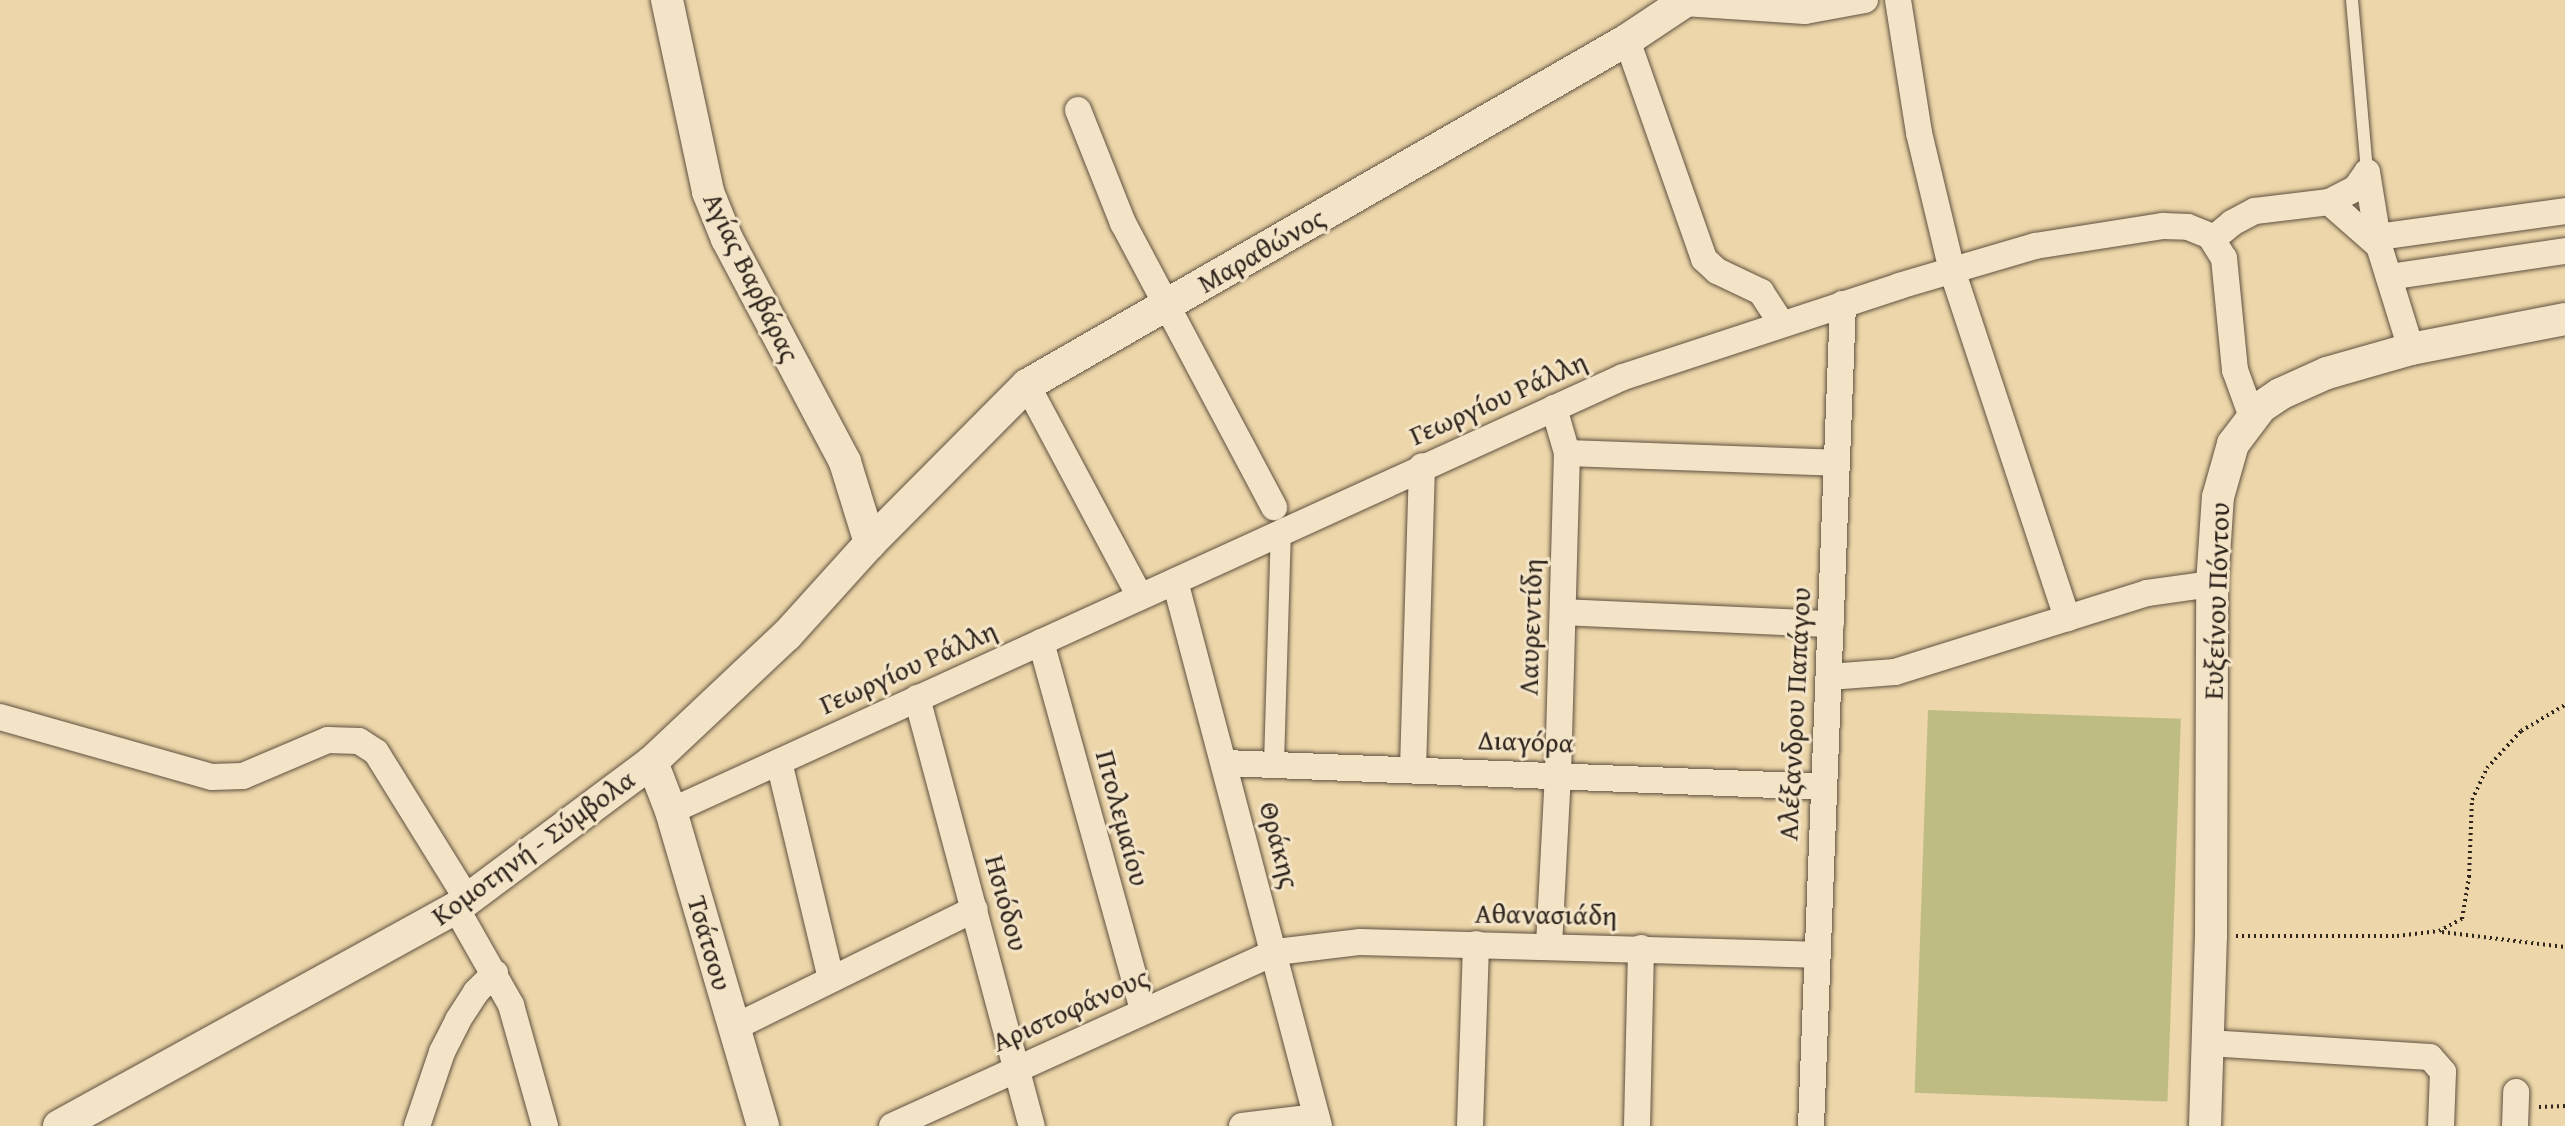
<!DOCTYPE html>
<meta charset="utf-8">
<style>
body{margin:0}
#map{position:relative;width:2565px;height:1126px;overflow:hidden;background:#edd6a9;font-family:"Gentium Book Plus",serif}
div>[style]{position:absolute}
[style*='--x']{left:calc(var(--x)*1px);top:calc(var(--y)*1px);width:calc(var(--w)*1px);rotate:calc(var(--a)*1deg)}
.green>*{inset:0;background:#bfbc83;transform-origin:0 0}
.path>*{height:4px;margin-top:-2px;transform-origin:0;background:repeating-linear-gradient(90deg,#30251d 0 2px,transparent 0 6px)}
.roads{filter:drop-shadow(0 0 2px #5f5140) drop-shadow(0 0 2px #5f5140)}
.service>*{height:12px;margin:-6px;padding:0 6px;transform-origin:6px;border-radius:6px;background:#f3e4c7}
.pedestrian>*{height:20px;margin:-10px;padding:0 10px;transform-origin:10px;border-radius:10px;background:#f3e4c7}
.minor>*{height:26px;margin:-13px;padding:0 13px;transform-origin:13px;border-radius:13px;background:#f3e4c7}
.tertiary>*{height:32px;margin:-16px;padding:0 16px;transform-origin:16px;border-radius:16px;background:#f3e4c7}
span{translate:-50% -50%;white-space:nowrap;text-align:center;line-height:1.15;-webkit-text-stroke:6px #f3e4c7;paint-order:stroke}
.street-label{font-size:28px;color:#30251d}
</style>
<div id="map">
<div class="green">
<div style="left:1928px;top:710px;width:253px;height:383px;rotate:2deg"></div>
</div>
<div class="path">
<div style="--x:2442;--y:932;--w:124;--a:7"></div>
<div style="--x:2236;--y:936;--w:161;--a:0"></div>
<div style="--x:2397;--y:936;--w:42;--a:-6.8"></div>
<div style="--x:2439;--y:931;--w:26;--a:-28"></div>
<div style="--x:2462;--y:919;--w:43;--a:-80.5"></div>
<div style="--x:2469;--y:877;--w:77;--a:-87.8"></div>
<div style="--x:2472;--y:800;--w:35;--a:-65"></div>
<div style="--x:2487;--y:768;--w:50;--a:-47.4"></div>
<div style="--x:2521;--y:731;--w:51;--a:-30.6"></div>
<div style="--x:2539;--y:1107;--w:26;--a:-2"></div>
</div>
<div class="roads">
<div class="service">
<div style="--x:2352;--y:0;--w:173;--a:85"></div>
</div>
<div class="pedestrian">
<div style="--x:1274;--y:764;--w:233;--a:-88.3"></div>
</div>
<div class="minor">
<div style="--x:1898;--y:0;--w:135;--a:81"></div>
<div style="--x:1919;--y:133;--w:141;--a:76.5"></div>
<div style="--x:1952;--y:270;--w:367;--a:71.7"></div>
<div style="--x:1684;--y:3;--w:121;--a:3.8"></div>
<div style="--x:1805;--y:11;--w:61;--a:-10.4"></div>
<div style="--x:1627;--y:40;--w:232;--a:70.6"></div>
<div style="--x:1704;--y:259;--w:18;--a:43"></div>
<div style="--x:1717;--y:271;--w:49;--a:25.5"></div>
<div style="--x:1761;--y:292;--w:38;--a:57"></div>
<div style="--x:1078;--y:110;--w:122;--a:68.3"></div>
<div style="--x:1123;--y:223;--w:322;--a:62"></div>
<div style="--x:2367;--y:172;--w:75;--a:80.8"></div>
<div style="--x:2379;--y:246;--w:108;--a:72.7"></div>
<div style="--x:2329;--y:202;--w:67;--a:41.3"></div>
<div style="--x:2378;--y:237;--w:189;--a:-7.9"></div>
<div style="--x:2213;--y:239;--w:25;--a:-40"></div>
<div style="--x:2232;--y:223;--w:26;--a:-28"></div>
<div style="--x:2255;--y:211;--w:75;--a:-6.9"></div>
<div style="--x:2329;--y:202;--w:30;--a:-27"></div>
<div style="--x:2356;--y:188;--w:19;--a:-55"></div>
<div style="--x:2389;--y:277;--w:178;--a:-8.4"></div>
<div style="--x:1027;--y:385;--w:240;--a:61.9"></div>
<div style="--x:1567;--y:453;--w:269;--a:2.1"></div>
<div style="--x:1175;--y:581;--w:564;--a:75.2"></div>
<div style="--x:1563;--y:612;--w:268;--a:2.6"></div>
<div style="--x:1041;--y:642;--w:383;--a:74.5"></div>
<div style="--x:1829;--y:677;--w:66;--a:-4.3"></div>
<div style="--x:1895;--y:672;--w:264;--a:-17.4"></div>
<div style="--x:2147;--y:593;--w:66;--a:-7.9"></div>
<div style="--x:917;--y:698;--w:443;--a:75"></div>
<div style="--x:0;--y:717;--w:220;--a:15.8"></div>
<div style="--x:212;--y:777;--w:31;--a:-2"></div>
<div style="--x:243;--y:776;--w:92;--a:-23"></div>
<div style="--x:328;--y:740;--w:31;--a:2"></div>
<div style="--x:359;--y:741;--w:20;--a:33"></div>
<div style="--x:376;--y:752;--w:173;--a:58.2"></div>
<div style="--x:779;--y:762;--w:223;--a:76.5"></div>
<div style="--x:1225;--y:763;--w:599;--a:2.29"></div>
<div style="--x:1413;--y:769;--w:303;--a:-88.3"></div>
<div style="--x:671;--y:811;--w:1046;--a:-24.51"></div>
<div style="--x:1623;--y:377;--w:291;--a:-18.2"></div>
<div style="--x:1899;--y:286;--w:142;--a:-16.4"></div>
<div style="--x:2035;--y:246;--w:130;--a:-8.9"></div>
<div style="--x:2163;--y:226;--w:25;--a:2"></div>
<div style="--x:2188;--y:227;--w:24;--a:22"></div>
<div style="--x:2210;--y:236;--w:26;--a:58"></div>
<div style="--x:2224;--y:258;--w:113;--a:84.4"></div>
<div style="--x:2235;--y:370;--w:50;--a:70.1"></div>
<div style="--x:456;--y:908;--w:112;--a:60.4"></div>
<div style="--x:511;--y:1005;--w:126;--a:74.3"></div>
<div style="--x:1549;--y:945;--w:171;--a:-87"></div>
<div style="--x:1558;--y:774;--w:321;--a:-88.4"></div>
<div style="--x:1567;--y:453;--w:47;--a:-106.1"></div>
<div style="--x:735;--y:1027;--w:267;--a:-26.2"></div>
<div style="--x:2208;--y:1043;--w:222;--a:3.6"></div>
<div style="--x:2430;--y:1057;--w:20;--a:49"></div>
<div style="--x:2443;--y:1072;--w:54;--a:92.1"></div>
<div style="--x:417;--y:1126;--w:78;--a:-71.3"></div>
<div style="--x:442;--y:1052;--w:36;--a:-63"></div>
<div style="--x:458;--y:1020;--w:33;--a:-57"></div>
<div style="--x:476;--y:992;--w:27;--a:-45"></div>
<div style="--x:892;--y:1126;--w:422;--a:-24.4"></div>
<div style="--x:1276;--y:952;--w:85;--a:-6.8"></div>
<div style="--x:1360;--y:942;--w:455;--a:1.6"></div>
<div style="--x:1242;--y:1126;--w:75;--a:-6.9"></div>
<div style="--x:1470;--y:1126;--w:182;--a:-88.1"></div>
<div style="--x:1637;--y:1126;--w:178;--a:-88.7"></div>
<div style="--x:1811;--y:1126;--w:823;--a:-87.77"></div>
<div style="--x:2515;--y:1126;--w:34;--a:-88"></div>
</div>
<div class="tertiary">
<div style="--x:667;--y:0;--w:196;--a:77.9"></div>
<div style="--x:708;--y:192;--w:51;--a:68"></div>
<div style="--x:727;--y:239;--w:252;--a:62.1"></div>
<div style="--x:845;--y:462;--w:85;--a:72.8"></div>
<div style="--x:652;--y:762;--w:53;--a:68.8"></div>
<div style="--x:671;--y:811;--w:328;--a:73.7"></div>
<div style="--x:59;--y:1126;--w:453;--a:-28.8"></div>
<div style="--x:456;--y:908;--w:244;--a:-36.7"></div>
<div style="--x:652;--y:762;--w:185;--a:-43.3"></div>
<div style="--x:787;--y:635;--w:124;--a:-47.9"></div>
<div style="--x:870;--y:543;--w:223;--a:-45.2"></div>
<div style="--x:1027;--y:385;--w:692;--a:-29.9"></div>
<div style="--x:1627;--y:40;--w:72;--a:-33.7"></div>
<div style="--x:2205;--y:1126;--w:189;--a:-88.2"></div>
<div style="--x:2211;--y:937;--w:353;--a:-89.8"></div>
<div style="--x:2212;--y:584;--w:87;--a:-86.1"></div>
<div style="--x:2218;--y:497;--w:55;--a:-74.2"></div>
<div style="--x:2233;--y:444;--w:46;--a:-52.9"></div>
<div style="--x:2261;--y:407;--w:23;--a:-34"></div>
<div style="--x:2280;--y:394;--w:51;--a:-24.1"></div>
<div style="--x:2327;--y:373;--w:87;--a:-15.9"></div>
<div style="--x:2411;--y:349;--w:157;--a:-11"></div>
</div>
</div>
<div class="street-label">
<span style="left:1261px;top:250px;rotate:-30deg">Μαραθώνος</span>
<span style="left:752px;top:277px;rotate:64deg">Αγίας Βαρβάρας</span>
<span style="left:1498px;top:398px;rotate:-24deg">Γεωργίου Ράλλη</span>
<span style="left:2216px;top:601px;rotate:-88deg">Ευξείνου Πόντου</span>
<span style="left:1530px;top:627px;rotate:-88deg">Λαυρεντίδη</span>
<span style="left:908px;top:667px;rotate:-24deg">Γεωργίου Ράλλη</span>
<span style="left:1794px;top:714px;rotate:-87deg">Αλέξανδρου Παπάγου</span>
<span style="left:1526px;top:741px;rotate:2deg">Διαγόρα</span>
<span style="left:1123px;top:818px;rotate:75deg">Πτολεμαίου</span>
<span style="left:1280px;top:845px;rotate:75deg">Θράκης</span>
<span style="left:533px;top:847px;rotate:-36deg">Κομοτηνή - Σύμβολα</span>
<span style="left:1007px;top:903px;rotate:75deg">Ησιόδου</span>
<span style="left:1546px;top:914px;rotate:1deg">Αθανασιάδη</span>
<span style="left:710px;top:943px;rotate:74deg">Τσάτσου</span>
<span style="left:1070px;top:1009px;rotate:-24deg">Αριστοφάνους</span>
</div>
</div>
